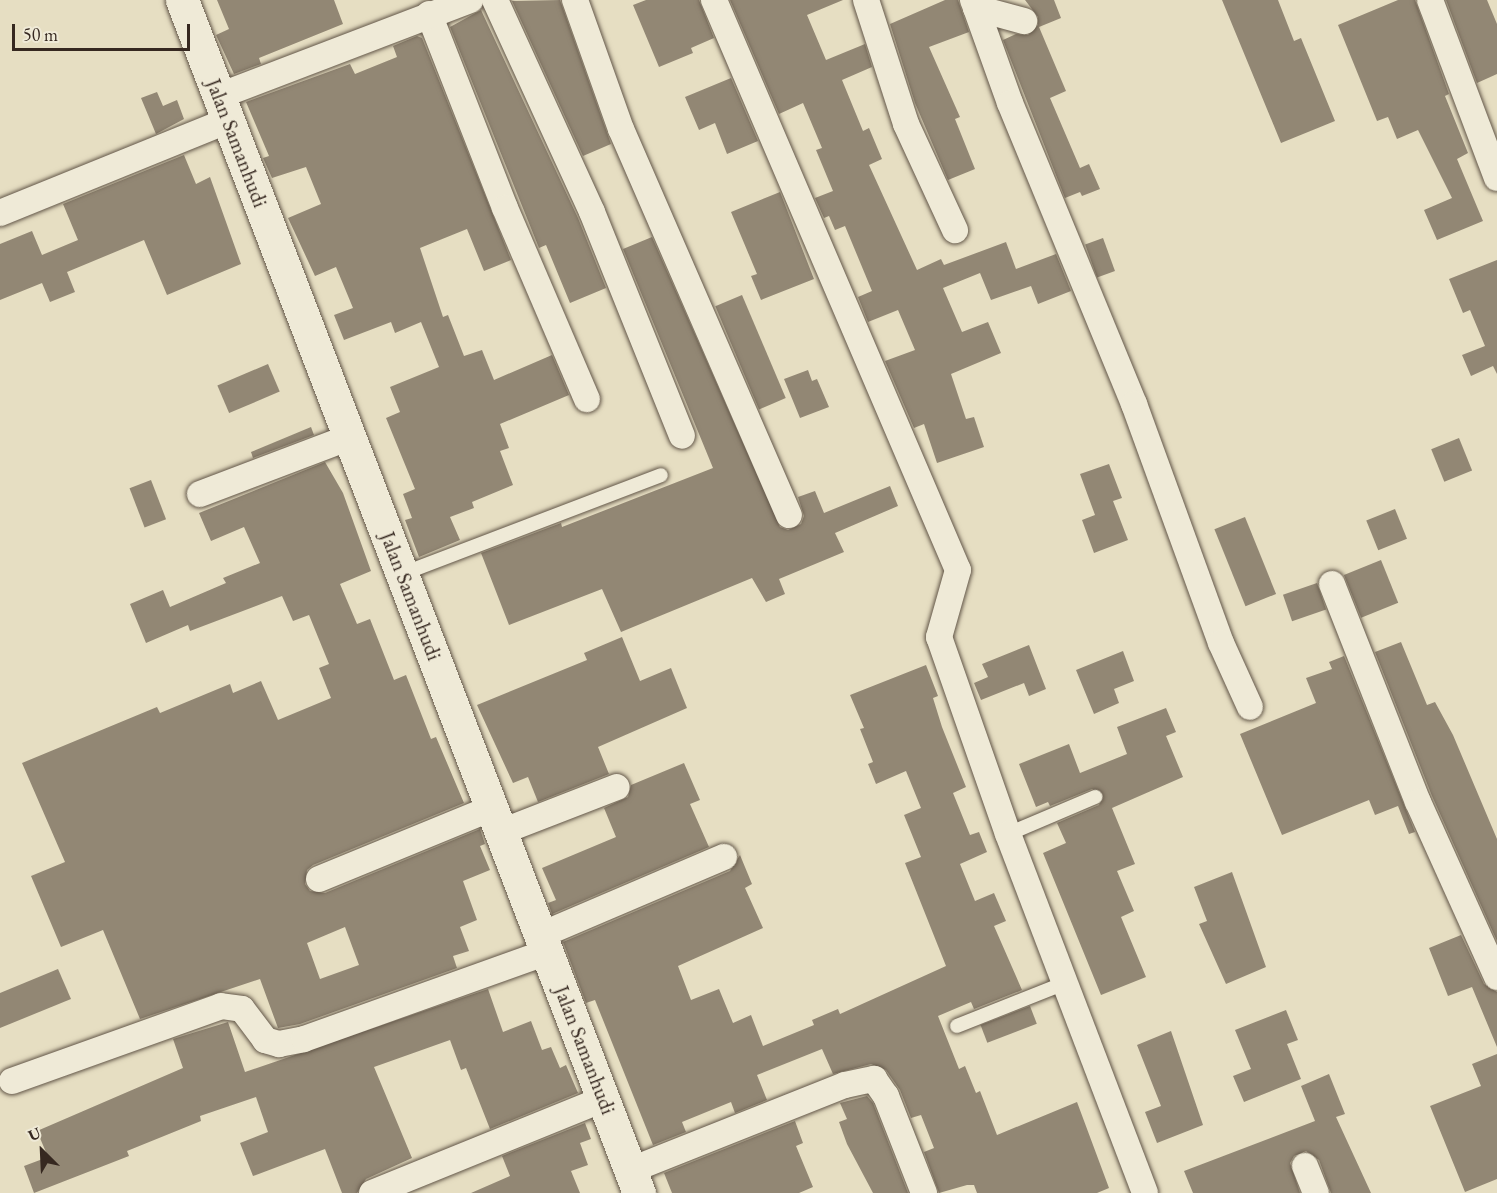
<!DOCTYPE html>
<style>
body{margin:0}
#map{position:relative;width:1497px;height:1193px;overflow:hidden;background:#e6dec2;font-family:"EB Garamond",serif}
div>[style]{position:absolute}
[style*='--x']{left:calc(var(--x)*1px);top:calc(var(--y)*1px);width:calc(var(--w)*1px);rotate:calc(var(--a)*1deg)}
.building>*{inset:0;background:#928774;transform-origin:0 0}
.roads{filter:drop-shadow(0 0 2px #625648) drop-shadow(0 0 2px #625648)}
.service>*{height:14px;margin:-7px;padding:0 7px;transform-origin:7px;border-radius:7px;background:#efead7}
.minor>*{height:26px;margin:-13px;padding:0 13px;transform-origin:13px;border-radius:13px;background:#efead7}
.tertiary>*{height:33px;margin:-16.5px;padding:0 16.5px;transform-origin:16.5px;border-radius:16.5px;background:#efead7}
span{translate:-50% -50%;white-space:nowrap;text-align:center;line-height:1.15;-webkit-text-stroke:4.5px #efead7;paint-order:stroke}
.street-label{font-size:21px;color:#362820}
.north{position:absolute;left:12px;top:1121px;width:60px;height:60px;-webkit-text-stroke:4px #efead7;paint-order:stroke;rotate:336deg;font-size:16px;font-weight:700;line-height:24px;text-align:center;color:#362820}
.north::after{content:'';display:block;margin:auto;width:21px;height:27px;background:#362820;clip-path:polygon(50% 0,100% 100%,50% 72%,0 100%)}
.scale{position:absolute;left:12px;top:24px;width:178px;height:27px;box-sizing:border-box;border:3px solid #362820;border-top:0;padding-left:8px;font-size:18px;line-height:21px;white-space:nowrap;color:#362820;-webkit-text-stroke:4px #efead7;paint-order:stroke}
</style>
<div id="map">
<div class="building">
<div style="clip-path:polygon(217px 0,334px 0,343px 24px,259px 58px,261px 64px,234px 74px,216px 35px,229px 29px)"></div>
<div style="clip-path:polygon(560px 0,611px 144px,583px 156px,512px 1px)"></div>
<div style="clip-path:polygon(646px 0,699px 0,714px 38px,691px 48px,693px 53px,659px 67px,633px 5px)"></div>
<div style="clip-path:polygon(730px 0,843px 0,807px 15px,826px 60px,865px 44px,872px 67px,842px 80px,863px 131px,869px 128px,882px 159px,869px 165px,917px 270px,941px 259px,944px 265px,1006px 242px,1016px 269px,1056px 254px,1071px 291px,1038px 304px,1031px 286px,991px 300px,980px 273px,943px 288px,962px 332px,988px 322px,1001px 353px,951px 374px,966px 419px,974px 417px,984px 447px,937px 463px,924px 424px,914px 428px,885px 361px,915px 350px,898px 310px,868px 322px,858px 297px,872px 291px,845px 226px,835px 230px,829px 216px,824px 218px,815px 198px,833px 191px,816px 150px,822px 148px,803px 103px,779px 114px)"></div>
<div style="clip-path:polygon(945px 0,958px 0,969px 32px,929px 47px,960px 117px,955px 119px,975px 169px,948px 180px,915px 103px,890px 24px)"></div>
<div style="clip-path:polygon(1025px 0,1054px 0,1061px 18px,1039px 27px,1066px 91px,1050px 98px,1080px 168px,1089px 164px,1100px 189px,1082px 196px,1080px 192px,1065px 198px,1003px 40px,1016px 34px,1028px 35px,1038px 25px,1038px 17px)"></div>
<div style="clip-path:polygon(1222px 0,1278px 0,1294px 41px,1301px 38px,1335px 121px,1281px 143px)"></div>
<div style="clip-path:polygon(1398px 0,1415px 0,1449px 94px,1445px 96px,1468px 153px,1457px 159px,1483px 221px,1437px 240px,1424px 210px,1452px 198px,1418px 130px,1397px 139px,1388px 117px,1377px 121px,1338px 25px)"></div>
<div style="clip-path:polygon(1446px 0,1487px 0,1497px 24px,1497px 74px,1477px 83px)"></div>
<div style="clip-path:polygon(481px 10px,578px 218px,606px 288px,570px 303px,546px 245px,539px 248px,450px 27px)"></div>
<div style="clip-path:polygon(417px 36px,422px 38px,511px 260px,484px 271px,467px 229px,420px 248px,443px 317px,448px 315px,464px 356px,482px 350px,494px 380px,552px 355px,569px 395px,500px 424px,509px 448px,500px 451px,513px 485px,472px 502px,474px 508px,450px 517px,460px 540px,419px 557px,405px 520px,412px 518px,403px 494px,415px 489px,386px 418px,400px 412px,390px 387px,439px 367px,421px 322px,395px 333px,391px 322px,344px 340px,334px 315px,353px 308px,336px 267px,315px 276px,288px 218px,321px 204px,306px 167px,272px 178px,263px 158px,269px 156px,246px 102px,350px 64px,355px 74px,397px 57px,393px 46px)"></div>
<div style="clip-path:polygon(731px 78px,758px 141px,727px 154px,715px 123px,699px 130px,685px 97px)"></div>
<div style="clip-path:polygon(157px 92px,163px 106px,177px 100px,184px 119px,156px 134px,141px 98px)"></div>
<div style="clip-path:polygon(184px 155px,196px 184px,210px 177px,241px 264px,167px 295px,144px 240px,67px 272px,75px 292px,50px 302px,42px 283px,0 300px,0 244px,32px 231px,42px 255px,78px 240px,63px 204px)"></div>
<div style="clip-path:polygon(780px 192px,814px 279px,761px 300px,751px 276px,757px 274px,731px 212px)"></div>
<div style="clip-path:polygon(652px 237px,780px 527px,788px 530px,801px 524px,804px 516px,798px 497px,815px 491px,824px 513px,890px 486px,898px 506px,835px 533px,844px 552px,779px 579px,785px 594px,766px 602px,752px 578px,621px 632px,602px 589px,509px 625px,481px 553px,561px 523px,562px 527px,713px 468px,623px 249px)"></div>
<div style="left:1103px;top:238px;width:35px;height:19px;rotate:70deg"></div>
<div style="clip-path:polygon(1497px 260px,1497px 374px,1493px 366px,1471px 376px,1462px 355px,1485px 346px,1470px 310px,1463px 313px,1449px 279px)"></div>
<div style="left:742px;top:295px;width:112px;height:29px;rotate:67deg"></div>
<div style="left:268px;top:364px;width:30px;height:55px;rotate:67deg"></div>
<div style="clip-path:polygon(808px 370px,812px 381px,817px 379px,829px 407px,800px 418px,784px 379px)"></div>
<div style="clip-path:polygon(311px 427px,314px 435px,253px 458px,251px 452px)"></div>
<div style="left:1459px;top:438px;width:35px;height:30px;rotate:68deg"></div>
<div style="clip-path:polygon(evenodd,325px 462px,343px 493px,371px 571px,340px 584px,357px 624px,370px 619px,394px 680px,406px 675px,431px 739px,436px 737px,464px 803px,313px 865px,307px 870px,305px 884px,310px 891px,325px 893px,480px 829px,485px 844px,480px 846px,490px 870px,463px 881px,477px 920px,460px 927px,469px 951px,453px 956px,457px 968px,300px 1024px,278px 1028px,260px 979px,140px 1019px,103px 930px,61px 947px,31px 876px,65px 862px,22px 763px,157px 707px,160px 713px,230px 684px,233px 693px,261px 681px,278px 720px,331px 698px,319px 668px,329px 664px,309px 615px,293px 621px,282px 596px,190px 631px,188px 625px,146px 643px,130px 604px,163px 590px,170px 607px,226px 583px,223px 578px,260px 563px,244px 527px,211px 541px,199px 513px,325px 462px,345px 927px,359px 965px,320px 979px,307px 943px,345px 927px)"></div>
<div style="clip-path:polygon(1109px 464px,1122px 498px,1113px 501px,1128px 540px,1094px 553px,1082px 520px,1095px 515px,1080px 474px)"></div>
<div style="left:151px;top:480px;width:42px;height:23px;rotate:69deg"></div>
<div style="left:1395px;top:509px;width:32px;height:31px;rotate:68deg"></div>
<div style="left:1245px;top:517px;width:83px;height:33px;rotate:68deg"></div>
<div style="left:1381px;top:560px;width:46px;height:40px;rotate:68deg"></div>
<div style="left:1317px;top:583px;width:28px;height:36px;rotate:71deg"></div>
<div style="clip-path:polygon(622px 637px,640px 681px,671px 668px,687px 708px,598px 747px,609px 774px,538px 802px,528px 777px,513px 783px,477px 705px,587px 660px,584px 653px)"></div>
<div style="clip-path:polygon(1401px 642px,1427px 705px,1435px 702px,1453px 735px,1497px 839px,1497px 941px,1432px 796px,1375px 652px)"></div>
<div style="clip-path:polygon(1029px 645px,1046px 689px,1029px 696px,1024px 683px,981px 700px,974px 683px,988px 677px,982px 664px)"></div>
<div style="clip-path:polygon(1123px 651px,1134px 681px,1114px 689px,1119px 703px,1094px 714px,1076px 670px)"></div>
<div style="clip-path:polygon(1344px 656px,1415px 832px,1409px 834px,1398px 806px,1375px 815px,1369px 800px,1282px 835px,1240px 734px,1316px 703px,1306px 678px,1332px 669px,1329px 662px)"></div>
<div style="clip-path:polygon(926px 665px,938px 696px,933px 698px,942px 727px,966px 787px,953px 793px,970px 835px,979px 832px,987px 852px,960px 864px,975px 901px,994px 893px,1006px 921px,994px 926px,1022px 990px,974px 1009px,971px 1002px,938px 1016px,959px 1069px,965px 1066px,976px 1093px,980px 1091px,997px 1135px,1077px 1102px,1109px 1188px,1097px 1193px,977px 1193px,974px 1185px,967px 1185px,939px 1193px,924px 1152px,934px 1148px,921px 1115px,911px 1118px,900px 1090px,886px 1070px,871px 1064px,833px 1074px,822px 1049px,757px 1075px,767px 1100px,735px 1113px,731px 1102px,682px 1122px,686px 1132px,653px 1145px,595px 1000px,586px 1003px,563px 942px,730px 871px,740px 855px,752px 884px,745px 888px,763px 928px,678px 966px,691px 1000px,719px 989px,733px 1023px,751px 1015px,763px 1046px,814px 1025px,812px 1020px,838px 1009px,840px 1014px,946px 966px,905px 863px,921px 857px,904px 815px,921px 808px,906px 771px,876px 784px,868px 764px,873px 762px,860px 729px,864px 728px,850px 695px)"></div>
<div style="clip-path:polygon(1166px 708px,1176px 732px,1166px 736px,1183px 777px,1112px 808px,1135px 864px,1117px 871px,1134px 911px,1121px 917px,1146px 977px,1101px 995px,1043px 853px,1066px 843px,1057px 823px,1099px 805px,1103px 794px,1092px 789px,1050px 806px,1048px 802px,1036px 807px,1019px 764px,1069px 744px,1080px 773px,1127px 754px,1117px 727px)"></div>
<div style="clip-path:polygon(684px 763px,700px 800px,690px 804px,709px 847px,552px 914px,548px 903px,556px 900px,542px 868px,616px 837px,604px 808px,628px 797px,631px 785px)"></div>
<div style="clip-path:polygon(1232px 872px,1266px 967px,1226px 984px,1199px 924px,1207px 921px,1194px 887px)"></div>
<div style="clip-path:polygon(1461px 935px,1484px 984px,1497px 992px,1497px 1047px,1472px 987px,1448px 996px,1429px 948px)"></div>
<div style="clip-path:polygon(58px 969px,71px 999px,0 1028px,0 993px)"></div>
<div style="clip-path:polygon(488px 989px,503px 1032px,531px 1021px,542px 1050px,551px 1047px,560px 1068px,566px 1065px,578px 1093px,490px 1129px,466px 1068px,461px 1070px,450px 1040px,374px 1067px,412px 1158px,366px 1179px,357px 1193px,342px 1193px,325px 1149px,253px 1176px,240px 1143px,268px 1132px,256px 1097px,200px 1116px,201px 1121px,127px 1151px,129px 1156px,34px 1193px,24px 1166px,48px 1157px,37px 1131px,183px 1068px,173px 1039px,228px 1022px,245px 1072px)"></div>
<div style="left:1030px;top:1006px;width:19px;height:53px;rotate:69deg"></div>
<div style="clip-path:polygon(1286px 1010px,1298px 1040px,1287px 1044px,1301px 1079px,1244px 1102px,1233px 1076px,1251px 1069px,1235px 1030px)"></div>
<div style="clip-path:polygon(1171px 1031px,1203px 1125px,1157px 1143px,1145px 1112px,1161px 1106px,1137px 1045px)"></div>
<div style="clip-path:polygon(1497px 1054px,1497px 1179px,1465px 1192px,1430px 1106px,1481px 1086px,1472px 1064px)"></div>
<div style="clip-path:polygon(1329px 1074px,1345px 1114px,1336px 1117px,1371px 1193px,1331px 1193px,1319px 1160px,1306px 1151px,1294px 1156px,1290px 1163px,1300px 1193px,1193px 1193px,1184px 1171px,1315px 1121px,1301px 1086px)"></div>
<div style="clip-path:polygon(867px 1096px,873px 1103px,908px 1193px,873px 1193px,847px 1144px,839px 1122px,847px 1119px,840px 1103px)"></div>
<div style="clip-path:polygon(795px 1121px,803px 1143px,796px 1146px,813px 1187px,799px 1193px,672px 1193px,664px 1173px)"></div>
<div style="clip-path:polygon(585px 1123px,591px 1139px,580px 1143px,588px 1165px,571px 1171px,580px 1193px,471px 1193px,510px 1176px,502px 1156px)"></div>
</div>
<div class="roads">
<div class="service">
<div style="--x:402;--y:574;--w:277;--a:-20.9"></div>
<div style="--x:1008;--y:834;--w:95;--a:-23"></div>
<div style="--x:957;--y:1026;--w:116;--a:-21.7"></div>
</div>
<div class="minor">
<div style="--x:495;--y:0;--w:233;--a:65.4"></div>
<div style="--x:592;--y:212;--w:241;--a:68.1"></div>
<div style="--x:575;--y:0;--w:137;--a:70.4"></div>
<div style="--x:621;--y:129;--w:421;--a:66.5"></div>
<div style="--x:714;--y:0;--w:620;--a:66.83"></div>
<div style="--x:958;--y:570;--w:70;--a:105.8"></div>
<div style="--x:939;--y:637;--w:209;--a:70.7"></div>
<div style="--x:1008;--y:834;--w:384;--a:69.1"></div>
<div style="--x:866;--y:0;--w:130;--a:72.1"></div>
<div style="--x:906;--y:124;--w:117;--a:65.2"></div>
<div style="--x:973;--y:0;--w:9;--a:69"></div>
<div style="--x:976;--y:8;--w:50;--a:15.2"></div>
<div style="--x:1430;--y:0;--w:190;--a:69.4"></div>
<div style="--x:976;--y:8;--w:101;--a:70.3"></div>
<div style="--x:1010;--y:103;--w:326;--a:67.6"></div>
<div style="--x:1134;--y:404;--w:254;--a:70"></div>
<div style="--x:1221;--y:643;--w:70;--a:65.6"></div>
<div style="--x:429;--y:14;--w:208;--a:68.6"></div>
<div style="--x:505;--y:208;--w:208;--a:66.8"></div>
<div style="--x:219;--y:96;--w:269;--a:-20.9"></div>
<div style="--x:0;--y:213;--w:247;--a:-22.1"></div>
<div style="--x:200;--y:494;--w:160;--a:-20.8"></div>
<div style="--x:1332;--y:584;--w:234;--a:68.5"></div>
<div style="--x:1418;--y:802;--w:192;--a:65.7"></div>
<div style="--x:501;--y:832;--w:124;--a:-21.2"></div>
<div style="--x:319;--y:879;--w:187;--a:-22.3"></div>
<div style="--x:541;--y:935;--w:199;--a:-23.1"></div>
<div style="--x:12;--y:1081;--w:222;--a:-19.7"></div>
<div style="--x:221;--y:1006;--w:21;--a:8"></div>
<div style="--x:242;--y:1009;--w:39;--a:53"></div>
<div style="--x:265;--y:1040;--w:15;--a:16"></div>
<div style="--x:279;--y:1044;--w:25;--a:-11"></div>
<div style="--x:304;--y:1039;--w:258;--a:-19.7"></div>
<div style="--x:1305;--y:1166;--w:29;--a:68"></div>
<div style="--x:631;--y:1170;--w:230;--a:-21.7"></div>
<div style="--x:845;--y:1085;--w:30;--a:-12"></div>
<div style="--x:874;--y:1079;--w:21;--a:55"></div>
<div style="--x:886;--y:1096;--w:104;--a:68.6"></div>
<div style="--x:372;--y:1193;--w:250;--a:-22.1"></div>
</div>
<div class="tertiary">
<div style="--x:182;--y:0;--w:1278;--a:69.04"></div>
</div>
</div>
<div class="street-label">
<span style="left:237px;top:143px;rotate:69deg">Jalan Samanhudi</span>
<span style="left:411px;top:596px;rotate:69deg">Jalan Samanhudi</span>
<span style="left:585px;top:1050px;rotate:69deg">Jalan Samanhudi</span>
</div>
<div class="north">U</div>
<div class="scale">50 m</div>
</div>
